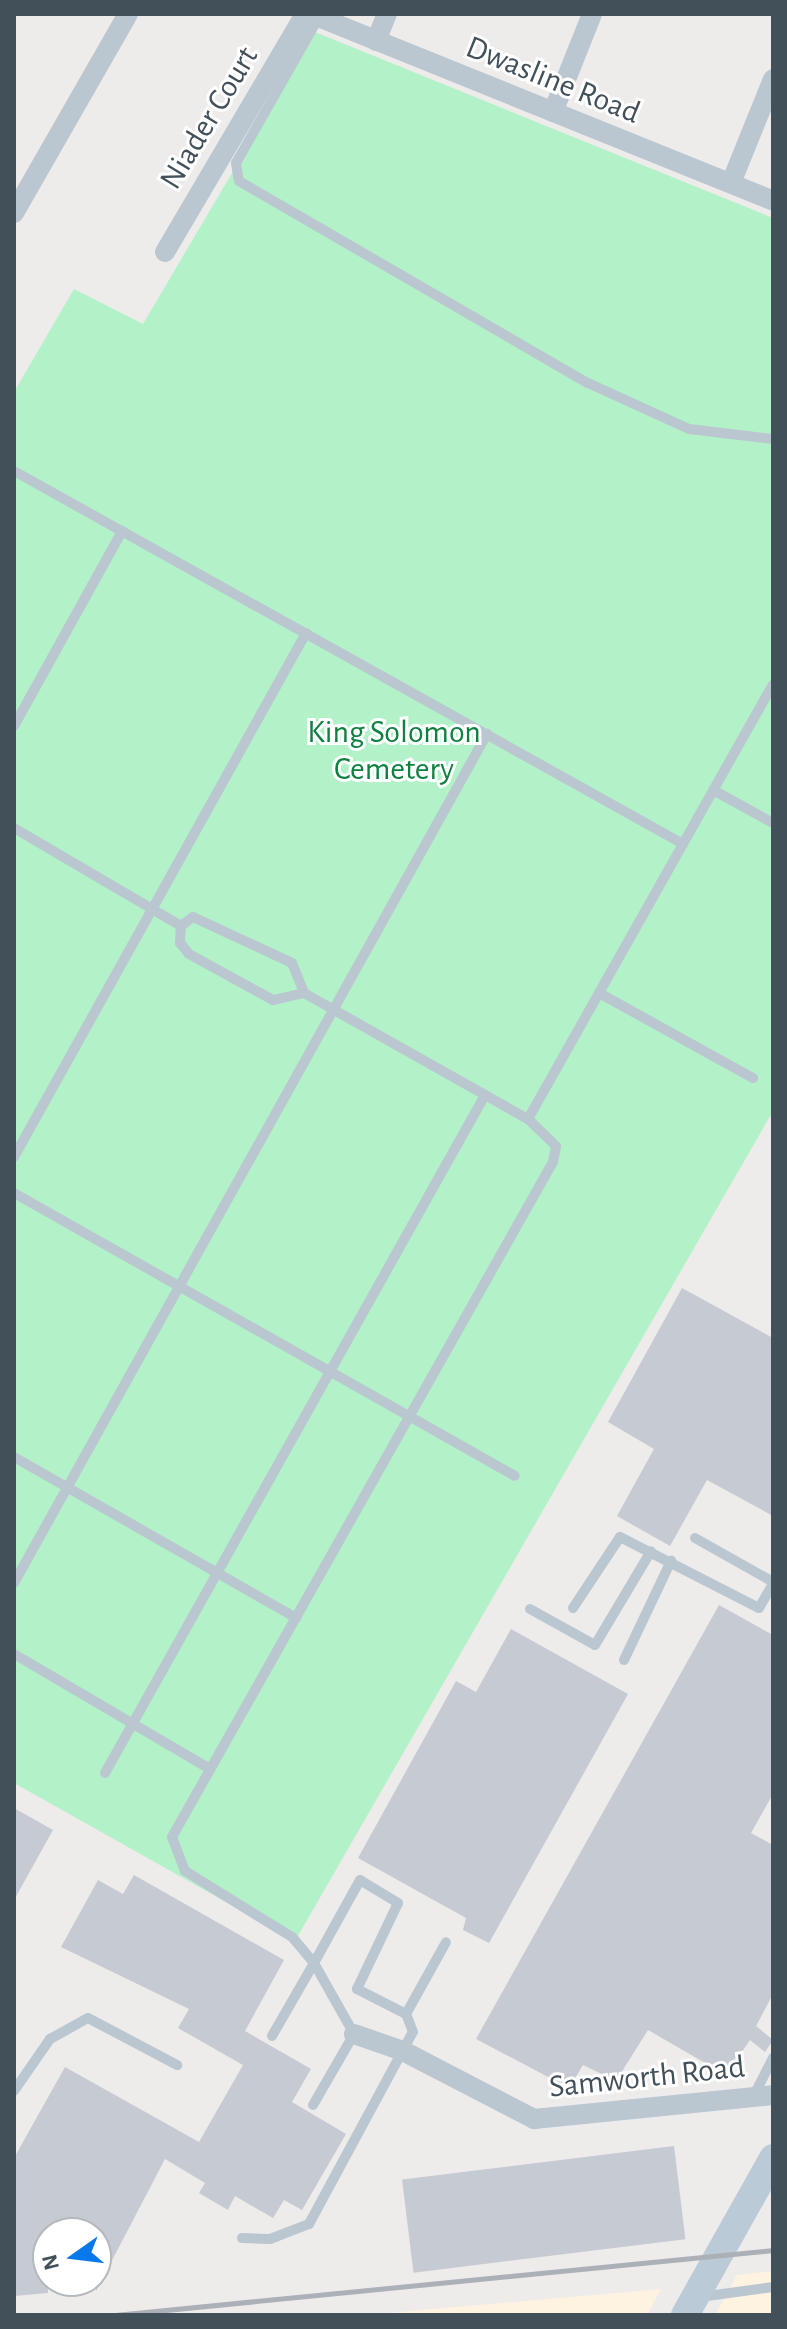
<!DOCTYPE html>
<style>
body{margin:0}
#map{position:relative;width:787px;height:2329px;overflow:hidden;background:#eeebeb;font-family:"Alegreya Sans",sans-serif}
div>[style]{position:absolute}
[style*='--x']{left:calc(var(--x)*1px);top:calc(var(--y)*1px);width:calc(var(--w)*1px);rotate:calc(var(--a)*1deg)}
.commercial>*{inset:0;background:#fdf3e0}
.green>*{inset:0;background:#b3f2c8}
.building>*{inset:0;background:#c6cad2;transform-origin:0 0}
.service>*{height:10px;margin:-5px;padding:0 5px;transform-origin:5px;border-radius:5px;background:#bac7d0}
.minor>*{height:20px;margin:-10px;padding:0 10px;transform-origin:10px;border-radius:10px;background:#bac7d0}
.secondary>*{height:28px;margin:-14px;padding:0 14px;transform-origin:14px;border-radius:14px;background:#bbcad7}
.rail>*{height:5px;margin:-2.5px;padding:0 2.5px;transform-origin:2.5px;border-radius:2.5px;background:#acb1b7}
span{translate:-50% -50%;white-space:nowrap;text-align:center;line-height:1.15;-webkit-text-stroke:6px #fff;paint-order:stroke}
.street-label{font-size:32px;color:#42505a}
.park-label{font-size:32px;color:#0e8040}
.frame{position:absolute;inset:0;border:16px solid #42505a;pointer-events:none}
.north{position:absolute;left:32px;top:2217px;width:80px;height:80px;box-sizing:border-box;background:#fff;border:2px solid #b3b9bd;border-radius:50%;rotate:256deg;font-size:22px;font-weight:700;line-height:32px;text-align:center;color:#42505a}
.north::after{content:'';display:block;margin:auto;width:28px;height:36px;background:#0878eb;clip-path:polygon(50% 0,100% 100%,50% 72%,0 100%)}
</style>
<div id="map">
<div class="commercial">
<div style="clip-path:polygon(773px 2271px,773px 2315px,715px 2315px,737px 2275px)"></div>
<div style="clip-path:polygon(661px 2289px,647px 2315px,364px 2315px)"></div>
</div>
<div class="green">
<div style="clip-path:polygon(315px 32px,773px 218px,773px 1111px,295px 1941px,14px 1783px,14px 392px,74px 289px,143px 324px)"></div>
</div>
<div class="building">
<div style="clip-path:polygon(682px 1288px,773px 1338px,773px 1516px,707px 1480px,670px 1546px,617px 1516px,654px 1449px,608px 1422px)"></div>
<div style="clip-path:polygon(719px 1605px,773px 1635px,773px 1794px,751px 1833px,773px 1845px,773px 1994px,756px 2026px,773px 2040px,765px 2052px,750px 2040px,726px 2075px,648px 2030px,616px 2081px,583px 2065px,569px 2088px,476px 2039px)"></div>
<div style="clip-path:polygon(511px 1629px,628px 1694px,489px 1943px,463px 1930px,466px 1918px,358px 1858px,456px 1681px,476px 1692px)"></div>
<div style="clip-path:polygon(14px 1808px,53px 1830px,14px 1900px)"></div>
<div style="clip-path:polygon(134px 1875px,284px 1960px,245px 2031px,311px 2069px,292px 2102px,346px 2134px,302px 2210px,284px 2200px,273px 2218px,235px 2196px,228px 2210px,199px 2193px,205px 2183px,165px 2159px,96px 2291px,96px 2233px,48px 2233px,48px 2293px,14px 2296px,14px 2158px,65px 2067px,199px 2142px,243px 2065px,178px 2028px,189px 2009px,61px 1947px,98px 1880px,123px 1894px)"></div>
<div style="left:674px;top:2146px;width:94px;height:274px;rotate:83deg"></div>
</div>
<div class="service">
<div style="--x:319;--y:17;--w:168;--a:119.6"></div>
<div style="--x:236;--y:163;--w:18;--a:81"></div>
<div style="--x:239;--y:181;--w:403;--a:30.1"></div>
<div style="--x:588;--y:383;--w:111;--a:24.5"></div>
<div style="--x:689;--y:429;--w:85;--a:6.8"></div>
<div style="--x:14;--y:471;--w:766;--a:29.14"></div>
<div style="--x:14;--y:726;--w:223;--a:-61"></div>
<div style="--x:713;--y:790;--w:68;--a:28.8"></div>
<div style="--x:14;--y:828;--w:194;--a:30.4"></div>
<div style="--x:193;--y:917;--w:109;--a:24.9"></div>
<div style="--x:292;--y:963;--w:32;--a:68"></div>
<div style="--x:304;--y:993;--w:32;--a:167"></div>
<div style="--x:273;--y:1000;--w:96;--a:-151.3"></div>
<div style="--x:189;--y:954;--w:14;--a:-129"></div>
<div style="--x:180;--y:943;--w:17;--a:-87"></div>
<div style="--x:181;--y:926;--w:15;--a:-37"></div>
<div style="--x:304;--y:993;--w:257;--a:29.4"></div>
<div style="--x:599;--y:993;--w:176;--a:28.9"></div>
<div style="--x:14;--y:1157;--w:600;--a:-60.87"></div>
<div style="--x:14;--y:1193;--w:575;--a:29.46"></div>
<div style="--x:14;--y:1457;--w:325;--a:29.7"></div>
<div style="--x:695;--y:1538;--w:90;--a:29.4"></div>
<div style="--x:14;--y:1583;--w:972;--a:-60.88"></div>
<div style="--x:573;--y:1608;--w:85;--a:-56.5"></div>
<div style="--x:620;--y:1537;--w:156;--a:27.1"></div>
<div style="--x:759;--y:1608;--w:28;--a:-60"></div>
<div style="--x:530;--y:1609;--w:74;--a:29"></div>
<div style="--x:595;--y:1645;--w:109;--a:-59.2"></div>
<div style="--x:14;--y:1654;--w:227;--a:30.4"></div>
<div style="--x:624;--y:1660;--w:110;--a:-64.6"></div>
<div style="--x:105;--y:1773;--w:777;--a:-60.73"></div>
<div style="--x:406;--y:2014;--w:82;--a:-60.9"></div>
<div style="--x:272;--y:2036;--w:84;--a:-60.1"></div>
<div style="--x:314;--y:1963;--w:34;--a:-130"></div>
<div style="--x:292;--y:1937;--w:126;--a:-148.3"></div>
<div style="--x:185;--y:1871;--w:36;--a:-111"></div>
<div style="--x:172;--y:1837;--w:775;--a:-60.56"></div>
<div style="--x:553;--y:1162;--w:16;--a:-79"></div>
<div style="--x:556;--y:1146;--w:39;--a:-136"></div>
<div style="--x:528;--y:1119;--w:498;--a:-60.6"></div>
<div style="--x:14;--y:2091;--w:63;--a:-55.3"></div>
<div style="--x:50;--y:2039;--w:43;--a:-28.9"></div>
<div style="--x:88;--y:2018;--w:101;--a:27.8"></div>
<div style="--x:753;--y:2097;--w:44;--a:-62.9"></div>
<div style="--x:242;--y:2238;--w:28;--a:2"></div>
<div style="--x:270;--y:2239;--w:42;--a:-21"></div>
<div style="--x:309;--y:2224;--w:218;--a:-61.6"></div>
<div style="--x:413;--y:2032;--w:19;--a:-111"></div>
<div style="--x:406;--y:2014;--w:55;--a:-153"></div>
<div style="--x:357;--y:1989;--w:95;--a:-64.5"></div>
<div style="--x:398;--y:1903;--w:44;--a:-148.8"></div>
<div style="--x:360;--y:1880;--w:95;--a:119"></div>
<div style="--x:314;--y:1963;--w:81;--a:60.6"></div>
<div style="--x:354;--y:2034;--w:82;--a:120"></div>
<div style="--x:700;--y:2297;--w:74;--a:-7.8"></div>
</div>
<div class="minor">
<div style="--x:311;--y:14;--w:498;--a:22"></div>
<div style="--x:376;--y:41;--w:29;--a:-68"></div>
<div style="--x:553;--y:112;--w:105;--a:-68.3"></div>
<div style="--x:731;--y:183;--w:112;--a:-68"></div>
<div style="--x:14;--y:213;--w:229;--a:-60.2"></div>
<div style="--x:165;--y:252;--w:276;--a:-59.5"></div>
<div style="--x:354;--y:2034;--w:52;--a:19.1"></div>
<div style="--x:403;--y:2051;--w:148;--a:27.4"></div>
<div style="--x:534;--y:2119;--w:240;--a:-5.7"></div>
</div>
<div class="secondary">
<div style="--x:685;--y:2315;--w:180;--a:-60.7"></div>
</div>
<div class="rail">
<div style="--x:115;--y:2315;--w:661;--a:-5.64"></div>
</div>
<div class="street-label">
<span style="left:553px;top:80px;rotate:22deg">Dwasline Road</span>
<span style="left:209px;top:118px;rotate:-59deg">Niader Court</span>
<span style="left:647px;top:2077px;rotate:-6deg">Samworth Road</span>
</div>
<div class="park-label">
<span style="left:394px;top:751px">King Solomon<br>Cemetery</span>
</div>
<div class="frame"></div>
<div class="north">N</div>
</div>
